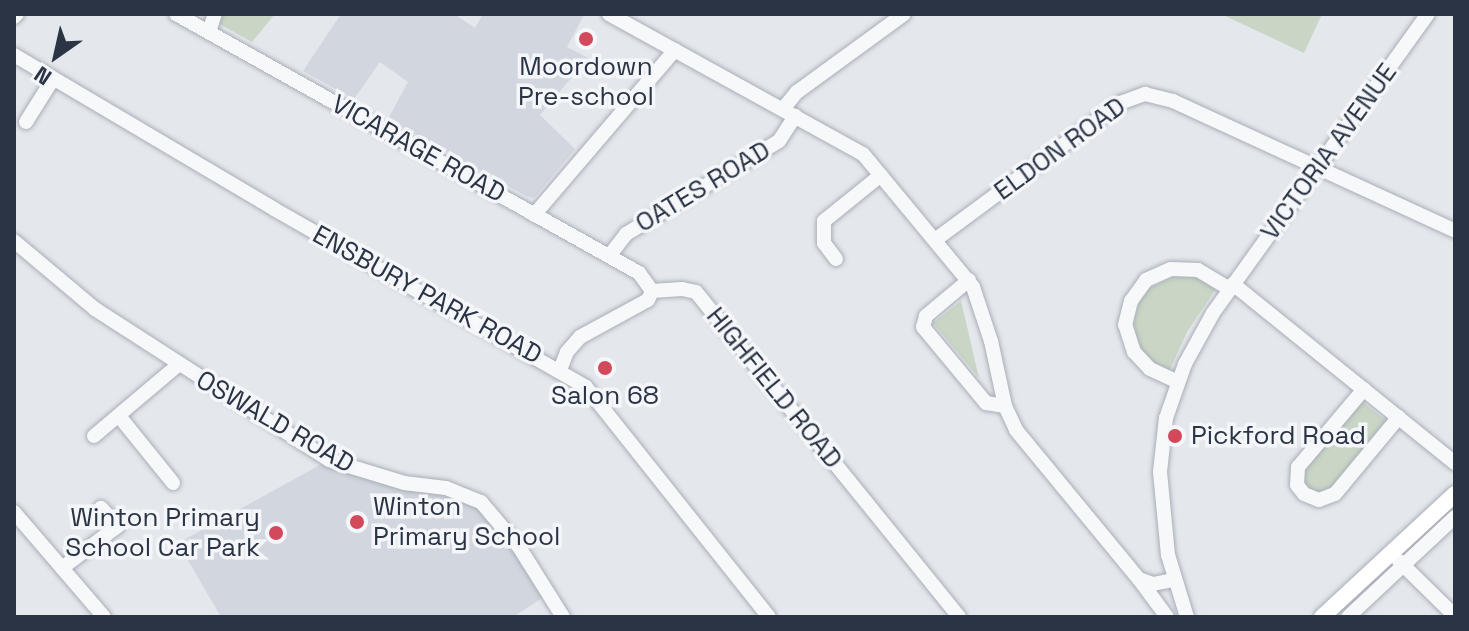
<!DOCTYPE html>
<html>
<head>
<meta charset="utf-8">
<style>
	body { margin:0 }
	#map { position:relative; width:1469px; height:631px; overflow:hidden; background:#e4e7ec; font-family:"Space Grotesk",sans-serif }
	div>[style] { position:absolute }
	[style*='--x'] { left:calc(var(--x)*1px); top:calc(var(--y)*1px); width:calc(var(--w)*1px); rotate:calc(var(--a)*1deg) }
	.built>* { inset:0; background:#d2d6de }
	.green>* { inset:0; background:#c9d6c5 }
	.roads { filter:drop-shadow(0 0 2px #a9aeb7) drop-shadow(0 0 2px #a9aeb7) }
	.minor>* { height:14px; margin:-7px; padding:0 7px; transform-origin:7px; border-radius:7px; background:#f7f8fa }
	.major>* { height:16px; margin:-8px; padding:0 8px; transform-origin:8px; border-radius:8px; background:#fff }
	.dots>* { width:22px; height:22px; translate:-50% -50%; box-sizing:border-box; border:4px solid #f4f6f9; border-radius:50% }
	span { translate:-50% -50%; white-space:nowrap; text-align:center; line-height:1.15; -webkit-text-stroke:7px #f4f6f9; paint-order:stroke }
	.poi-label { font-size:26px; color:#2b3445 }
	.left { translate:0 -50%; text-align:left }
	.right { translate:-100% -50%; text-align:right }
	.street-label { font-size:26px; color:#2b3445 }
	.frame { position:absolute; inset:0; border:16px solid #2b3445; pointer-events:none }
	.north { position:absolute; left:16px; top:16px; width:80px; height:80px; -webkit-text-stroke:6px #f4f6f9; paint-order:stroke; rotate:214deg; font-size:22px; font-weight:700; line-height:32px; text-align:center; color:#2b3445 }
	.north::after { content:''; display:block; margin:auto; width:28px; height:36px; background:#2b3445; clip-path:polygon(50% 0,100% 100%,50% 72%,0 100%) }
</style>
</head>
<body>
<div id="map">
	<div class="built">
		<div style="clip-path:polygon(341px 14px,454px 14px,475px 28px,483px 14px,584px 15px,567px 47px,588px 58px,540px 115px,575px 149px,534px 198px,526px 196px,388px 119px,408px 82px,380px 62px,354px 99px,303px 71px)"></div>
		<div style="clip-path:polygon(329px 460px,481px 502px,548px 594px,513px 617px,221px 617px,178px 543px)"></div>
	</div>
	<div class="green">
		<div style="clip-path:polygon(202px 14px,275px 14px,252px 42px)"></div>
		<div style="clip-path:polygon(1221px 14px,1322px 14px,1304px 53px)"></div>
		<div style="clip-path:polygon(1177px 275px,1193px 275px,1217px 287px,1187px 332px,1168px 374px,1145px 356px,1137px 342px,1134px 321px,1140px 299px,1150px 288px)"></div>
		<div style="clip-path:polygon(961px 301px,979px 378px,933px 323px)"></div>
		<div style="clip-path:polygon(1360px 400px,1388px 422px,1333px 489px,1318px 494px,1304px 486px,1302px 470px)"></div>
	</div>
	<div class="roads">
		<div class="minor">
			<div style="--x:176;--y:14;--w:531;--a:29.22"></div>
			<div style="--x:639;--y:273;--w:22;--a:54"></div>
			<div style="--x:609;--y:14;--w:290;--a:28.9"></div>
			<div style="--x:863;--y:154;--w:173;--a:50.4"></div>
			<div style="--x:973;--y:287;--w:57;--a:71.6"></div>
			<div style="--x:991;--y:341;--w:66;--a:77.8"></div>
			<div style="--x:1005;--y:406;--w:26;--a:65"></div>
			<div style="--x:1016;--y:430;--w:193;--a:50.5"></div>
			<div style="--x:1139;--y:579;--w:15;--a:20"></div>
			<div style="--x:1153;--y:584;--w:20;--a:-11"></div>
			<div style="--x:14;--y:17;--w:4;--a:-45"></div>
			<div style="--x:209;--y:32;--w:19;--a:-72"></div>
			<div style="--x:14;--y:55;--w:302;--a:30.6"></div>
			<div style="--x:274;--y:209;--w:359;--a:29.7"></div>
			<div style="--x:586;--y:387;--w:294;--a:51.5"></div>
			<div style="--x:783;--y:109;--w:22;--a:-51"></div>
			<div style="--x:797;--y:92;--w:132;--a:-36.1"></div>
			<div style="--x:26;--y:122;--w:51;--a:-57.9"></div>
			<div style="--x:534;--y:215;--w:217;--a:-49.5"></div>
			<div style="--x:935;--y:240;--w:230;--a:-36.5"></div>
			<div style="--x:1120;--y:103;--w:27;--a:-20"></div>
			<div style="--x:1145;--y:94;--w:29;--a:14"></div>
			<div style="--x:1173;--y:101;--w:311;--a:24.7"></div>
			<div style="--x:14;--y:241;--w:106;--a:40"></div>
			<div style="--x:95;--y:309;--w:278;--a:32.8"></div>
			<div style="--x:329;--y:460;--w:78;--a:17"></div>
			<div style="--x:404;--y:483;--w:42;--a:6.8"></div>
			<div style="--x:446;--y:488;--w:38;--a:22"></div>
			<div style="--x:481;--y:502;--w:59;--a:49.8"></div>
			<div style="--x:519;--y:547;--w:83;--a:57.8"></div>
			<div style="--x:609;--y:256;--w:28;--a:-52"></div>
			<div style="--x:626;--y:234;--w:179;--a:-31.3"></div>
			<div style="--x:779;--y:141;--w:30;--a:-57"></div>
			<div style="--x:836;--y:259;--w:20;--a:-127"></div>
			<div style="--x:824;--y:243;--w:22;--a:-90"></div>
			<div style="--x:824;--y:221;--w:73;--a:-38.9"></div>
			<div style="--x:969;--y:280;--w:56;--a:140.1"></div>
			<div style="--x:926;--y:316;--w:11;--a:105"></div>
			<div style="--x:923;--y:327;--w:99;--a:50.3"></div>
			<div style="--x:986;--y:403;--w:19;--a:9"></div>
			<div style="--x:1233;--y:284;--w:285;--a:38.9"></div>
			<div style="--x:560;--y:370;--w:19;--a:-69"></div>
			<div style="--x:567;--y:352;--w:20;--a:-49"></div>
			<div style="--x:580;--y:337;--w:77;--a:-28.6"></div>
			<div style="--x:648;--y:300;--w:10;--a:-66"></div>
			<div style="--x:652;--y:291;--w:30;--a:-4"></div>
			<div style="--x:682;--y:289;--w:14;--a:12"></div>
			<div style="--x:696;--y:292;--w:418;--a:51"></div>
			<div style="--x:1178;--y:382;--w:31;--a:-155"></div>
			<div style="--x:1150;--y:369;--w:23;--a:-133"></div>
			<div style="--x:1134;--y:352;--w:28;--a:-108"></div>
			<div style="--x:1125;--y:325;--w:25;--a:-76"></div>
			<div style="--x:1131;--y:301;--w:26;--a:-54"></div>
			<div style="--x:1146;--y:280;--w:27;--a:-24"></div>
			<div style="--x:1171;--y:269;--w:27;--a:2"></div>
			<div style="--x:1198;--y:270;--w:37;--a:31"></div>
			<div style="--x:1364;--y:389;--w:102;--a:130.2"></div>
			<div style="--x:1298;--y:467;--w:18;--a:93"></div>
			<div style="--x:1297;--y:485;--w:11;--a:52"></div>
			<div style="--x:1304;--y:494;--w:16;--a:22"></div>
			<div style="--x:1319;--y:500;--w:17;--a:-21"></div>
			<div style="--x:1335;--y:494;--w:100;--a:-50.3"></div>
			<div style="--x:119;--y:416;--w:86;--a:51.1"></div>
			<div style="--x:94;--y:436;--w:110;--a:-40.2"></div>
			<div style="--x:14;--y:512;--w:138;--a:49.4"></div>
			<div style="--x:1399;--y:561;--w:78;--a:44.5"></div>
			<div style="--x:62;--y:568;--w:70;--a:-36.9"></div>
			<div style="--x:118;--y:526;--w:25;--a:-133"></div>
			<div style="--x:1139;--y:579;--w:47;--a:53.6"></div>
			<div style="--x:1187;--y:617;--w:65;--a:-107"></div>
			<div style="--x:1168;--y:555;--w:83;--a:-95.5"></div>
			<div style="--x:1160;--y:472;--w:54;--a:-83.7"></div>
			<div style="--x:1166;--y:418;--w:57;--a:-70.6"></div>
			<div style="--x:1185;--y:364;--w:58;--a:-61.2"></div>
			<div style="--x:1213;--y:313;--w:368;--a:-54.3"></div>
			<div style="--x:1348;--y:617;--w:146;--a:-43.1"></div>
		</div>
		<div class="major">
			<div style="--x:1322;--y:617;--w:181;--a:-42.8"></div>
		</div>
	</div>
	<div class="dots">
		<div style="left:586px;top:39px;background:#d1495b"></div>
		<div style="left:605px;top:368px;background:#d1495b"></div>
		<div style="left:1175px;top:436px;background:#d1495b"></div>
		<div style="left:357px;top:522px;background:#d1495b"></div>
		<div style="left:276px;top:533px;background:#d1495b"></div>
	</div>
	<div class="poi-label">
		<span style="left:586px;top:82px">Moordown<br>Pre-school</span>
		<span style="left:605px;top:396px">Salon 68</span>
		<span class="left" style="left:1191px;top:436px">Pickford Road</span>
		<span class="left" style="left:373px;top:522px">Winton<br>Primary School</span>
		<span class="right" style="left:260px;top:533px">Winton Primary<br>School Car Park</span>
	</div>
	<div class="street-label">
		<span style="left:418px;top:149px;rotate:29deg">VICARAGE ROAD</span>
		<span style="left:1060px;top:149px;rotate:-36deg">ELDON ROAD</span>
		<span style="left:1329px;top:152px;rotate:-54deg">VICTORIA AVENUE</span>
		<span style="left:703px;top:187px;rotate:-31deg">OATES ROAD</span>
		<span style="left:427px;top:295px;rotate:29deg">ENSBURY PARK ROAD</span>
		<span style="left:774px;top:388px;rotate:51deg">HIGHFIELD ROAD</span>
		<span style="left:275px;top:422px;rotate:30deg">OSWALD ROAD</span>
	</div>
	<div class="frame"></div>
	<div class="north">N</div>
</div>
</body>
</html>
